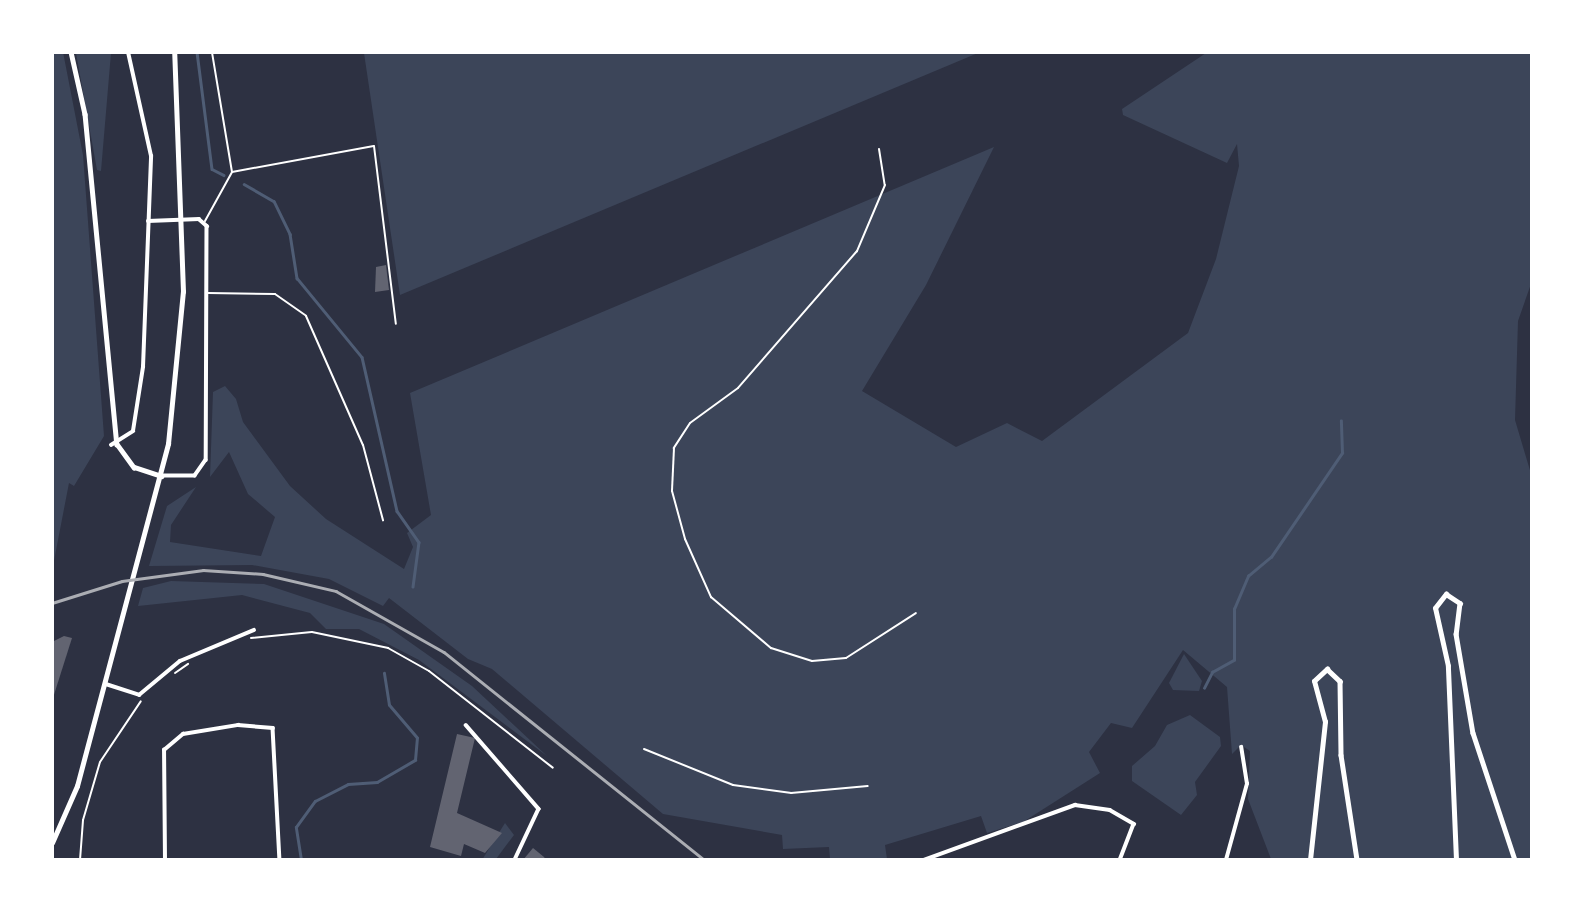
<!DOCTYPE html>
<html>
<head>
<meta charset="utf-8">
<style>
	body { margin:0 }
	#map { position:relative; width:1584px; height:912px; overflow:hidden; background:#2d3142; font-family:Overpass,sans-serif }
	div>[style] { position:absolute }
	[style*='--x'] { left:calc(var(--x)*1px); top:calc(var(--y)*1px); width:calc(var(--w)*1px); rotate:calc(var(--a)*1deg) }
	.green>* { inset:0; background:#3c4559 }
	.stream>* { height:2.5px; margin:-1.25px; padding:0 1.25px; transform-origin:1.25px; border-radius:1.25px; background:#4f5d75 }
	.building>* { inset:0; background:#626471 }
	.path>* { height:2px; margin:-1px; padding:0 1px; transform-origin:1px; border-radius:1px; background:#fff }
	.service>* { height:2px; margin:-1px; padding:0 1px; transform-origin:1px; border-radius:1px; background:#fff }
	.minor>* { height:3.5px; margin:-1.75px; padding:0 1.75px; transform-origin:1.75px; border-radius:1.75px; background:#fff }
	.tertiary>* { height:4.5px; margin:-2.25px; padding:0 2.25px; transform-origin:2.25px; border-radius:2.25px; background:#fff }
	.secondary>* { height:4.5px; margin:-2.25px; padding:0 2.25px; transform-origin:2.25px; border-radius:2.25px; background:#fff }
	.rail>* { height:2.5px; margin:-1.25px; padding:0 1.25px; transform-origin:1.25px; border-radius:1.25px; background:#abadb3 }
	span { translate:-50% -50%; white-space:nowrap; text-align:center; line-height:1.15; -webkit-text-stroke:5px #fff; paint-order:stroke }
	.frame { position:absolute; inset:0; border:54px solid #fff; pointer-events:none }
</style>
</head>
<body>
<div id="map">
	<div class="green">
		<div style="clip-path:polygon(63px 52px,83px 155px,104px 436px,74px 486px,69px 483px,53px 566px,52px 53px)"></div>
		<div style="clip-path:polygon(76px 53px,111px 53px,101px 171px,97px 170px)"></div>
		<div style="clip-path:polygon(364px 53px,364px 52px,978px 53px,400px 295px)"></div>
		<div style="clip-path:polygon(1206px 53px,1531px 53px,1532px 281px,1518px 321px,1515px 420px,1532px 477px,1531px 859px,1271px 859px,1248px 799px,1250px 751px,1241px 745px,1232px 754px,1227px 687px,1183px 650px,1132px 728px,1111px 723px,1089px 752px,1100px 773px,1023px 822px,987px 833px,981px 816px,885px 845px,887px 859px,830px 859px,829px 847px,783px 849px,782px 835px,663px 814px,492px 669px,468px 659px,389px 598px,383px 606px,329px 579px,252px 565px,149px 566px,167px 506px,196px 487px,171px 525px,170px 542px,261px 556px,275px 517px,248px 494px,229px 452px,210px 477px,213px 392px,225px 386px,236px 399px,243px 422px,290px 486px,326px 519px,404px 569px,413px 547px,407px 533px,431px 515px,410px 393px,994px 147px,926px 285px,862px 391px,956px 447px,1007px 423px,1042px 441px,1188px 333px,1216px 259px,1239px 166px,1237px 144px,1227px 163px,1123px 115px,1122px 109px)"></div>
		<div style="clip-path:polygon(171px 581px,264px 584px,384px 624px,472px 686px,547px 756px,419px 660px,359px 629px,326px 629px,310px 613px,242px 595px,138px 606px,143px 588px)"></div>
		<div style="clip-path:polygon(1184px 654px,1202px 681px,1199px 691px,1173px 690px,1169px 683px)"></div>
		<div style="clip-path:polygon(1190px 715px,1220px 737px,1221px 746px,1195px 782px,1197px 795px,1181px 815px,1132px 781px,1132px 766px,1155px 746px,1167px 725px)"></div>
		<div style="clip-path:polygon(505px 823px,514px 835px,496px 859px,482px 860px)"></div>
	</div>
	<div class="stream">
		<div style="--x:197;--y:52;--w:118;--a:82.7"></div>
		<div style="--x:212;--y:169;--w:13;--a:27"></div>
		<div style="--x:244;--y:184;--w:34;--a:30"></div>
		<div style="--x:274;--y:201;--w:37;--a:64"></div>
		<div style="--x:290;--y:234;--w:45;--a:81"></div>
		<div style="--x:297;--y:278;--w:102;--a:50.6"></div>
		<div style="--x:362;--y:357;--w:158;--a:77.2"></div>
		<div style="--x:397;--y:511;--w:38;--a:55"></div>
		<div style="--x:419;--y:542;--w:45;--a:97.6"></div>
		<div style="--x:1204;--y:688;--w:18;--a:-63"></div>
		<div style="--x:1212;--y:672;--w:25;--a:-29"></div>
		<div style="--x:1234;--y:660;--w:51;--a:-90"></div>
		<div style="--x:1234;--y:609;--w:36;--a:-67"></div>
		<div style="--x:1248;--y:576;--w:30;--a:-40"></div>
		<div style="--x:1271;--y:557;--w:126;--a:-55.7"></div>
		<div style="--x:1342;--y:453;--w:32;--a:-92"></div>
		<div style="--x:301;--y:860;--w:33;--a:-99"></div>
		<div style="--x:296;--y:827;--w:32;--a:-54"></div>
		<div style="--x:315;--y:801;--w:37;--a:-27"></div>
		<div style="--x:348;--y:784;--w:29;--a:-4"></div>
		<div style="--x:377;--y:782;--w:44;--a:-30.1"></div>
		<div style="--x:415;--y:760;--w:22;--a:-85"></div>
		<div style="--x:417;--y:738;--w:43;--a:-130.3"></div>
		<div style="--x:389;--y:705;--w:32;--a:-99"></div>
	</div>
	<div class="building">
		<div style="clip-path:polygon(386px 265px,389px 290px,375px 292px,376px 267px)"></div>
		<div style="clip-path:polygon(64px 636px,72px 638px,52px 701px,52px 642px)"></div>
		<div style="clip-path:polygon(457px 734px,475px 738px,457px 813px,502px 833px,485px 853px,464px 844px,461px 856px,430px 847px)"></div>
		<div style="clip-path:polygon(533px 848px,544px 857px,546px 860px,523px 860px)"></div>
	</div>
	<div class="path">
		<div style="--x:879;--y:149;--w:36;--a:81"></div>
		<div style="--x:885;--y:185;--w:72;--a:113"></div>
		<div style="--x:857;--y:251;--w:181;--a:131"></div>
		<div style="--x:738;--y:388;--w:59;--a:143.9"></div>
		<div style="--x:690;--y:423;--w:30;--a:123"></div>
		<div style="--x:674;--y:448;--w:43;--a:92.7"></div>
		<div style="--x:672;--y:491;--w:50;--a:74.8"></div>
		<div style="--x:685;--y:539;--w:64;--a:65.9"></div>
		<div style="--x:711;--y:597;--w:79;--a:40.4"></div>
		<div style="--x:771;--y:648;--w:43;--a:17.6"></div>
		<div style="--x:812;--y:661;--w:34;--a:-5"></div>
		<div style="--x:846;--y:658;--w:83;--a:-32.7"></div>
		<div style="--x:251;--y:638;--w:61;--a:-5.6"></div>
		<div style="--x:312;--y:632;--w:78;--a:11.9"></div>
		<div style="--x:388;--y:648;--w:47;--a:29.3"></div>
		<div style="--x:429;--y:671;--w:157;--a:38"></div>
		<div style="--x:175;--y:673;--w:16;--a:-35"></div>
		<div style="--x:644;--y:749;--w:96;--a:22"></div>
		<div style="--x:733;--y:785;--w:59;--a:7.9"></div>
		<div style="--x:791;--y:793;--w:77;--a:-5.2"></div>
		<div style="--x:80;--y:860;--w:40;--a:-85.7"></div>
		<div style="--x:83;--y:820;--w:60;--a:-73.7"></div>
		<div style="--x:100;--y:762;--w:73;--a:-56.1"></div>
	</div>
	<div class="service">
		<div style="--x:232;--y:172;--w:144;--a:-10.4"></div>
		<div style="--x:374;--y:146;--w:179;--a:83"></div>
		<div style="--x:205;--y:221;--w:56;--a:-61.1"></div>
		<div style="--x:232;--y:172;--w:122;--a:-99.5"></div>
		<div style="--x:208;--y:293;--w:67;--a:0.9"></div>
		<div style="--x:275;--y:294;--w:38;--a:35"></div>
		<div style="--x:306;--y:316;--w:141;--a:66.2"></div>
		<div style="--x:363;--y:445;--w:78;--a:75.1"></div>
	</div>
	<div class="minor">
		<div style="--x:148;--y:221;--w:51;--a:-2.2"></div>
		<div style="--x:199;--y:219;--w:11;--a:41"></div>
		<div style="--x:207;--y:226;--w:234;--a:90.2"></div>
		<div style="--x:206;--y:460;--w:19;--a:125"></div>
		<div style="--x:195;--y:476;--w:33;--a:180"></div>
		<div style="--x:111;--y:445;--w:26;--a:-32"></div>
		<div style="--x:133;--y:431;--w:65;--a:-81.1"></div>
		<div style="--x:143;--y:367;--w:211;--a:-87.8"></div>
		<div style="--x:151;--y:156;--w:107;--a:-102.5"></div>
		<div style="--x:106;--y:684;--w:35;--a:18"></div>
		<div style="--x:139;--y:695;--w:53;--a:-39.7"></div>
		<div style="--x:180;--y:661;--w:80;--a:-22.7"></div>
		<div style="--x:466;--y:725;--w:111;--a:49"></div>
		<div style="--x:539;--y:809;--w:56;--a:115.2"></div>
		<div style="--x:165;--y:860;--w:110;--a:-90.5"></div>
		<div style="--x:164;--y:750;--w:25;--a:-40"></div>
		<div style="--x:183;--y:734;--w:56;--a:-9.3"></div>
		<div style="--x:238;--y:725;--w:35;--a:5"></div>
		<div style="--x:273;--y:728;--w:132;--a:87"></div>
		<div style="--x:924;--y:860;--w:161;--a:-20"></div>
		<div style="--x:1075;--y:805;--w:35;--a:8"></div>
		<div style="--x:1110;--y:810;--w:28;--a:30"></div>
		<div style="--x:1134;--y:824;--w:39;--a:111"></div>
		<div style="--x:1226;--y:860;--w:79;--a:-74.6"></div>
		<div style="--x:1247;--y:784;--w:37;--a:-99"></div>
	</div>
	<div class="tertiary">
		<div style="--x:71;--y:52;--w:64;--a:77.3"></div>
		<div style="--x:85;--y:114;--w:332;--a:84.5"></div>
		<div style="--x:117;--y:444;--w:29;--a:54"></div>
		<div style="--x:134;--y:467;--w:29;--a:18"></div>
		<div style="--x:1310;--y:860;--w:139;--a:-83.8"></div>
		<div style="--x:1325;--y:722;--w:42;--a:-105"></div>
		<div style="--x:1314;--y:681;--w:18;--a:-43"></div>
		<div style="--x:1327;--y:669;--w:18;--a:43"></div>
		<div style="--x:1340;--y:681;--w:74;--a:89.2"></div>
		<div style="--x:1341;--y:755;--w:106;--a:81.3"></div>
		<div style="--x:1456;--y:860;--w:194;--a:-92.4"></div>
		<div style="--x:1448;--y:666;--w:59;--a:-102.6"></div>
		<div style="--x:1435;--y:608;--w:18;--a:-52"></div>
		<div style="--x:1446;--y:594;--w:17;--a:33"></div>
		<div style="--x:1460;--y:603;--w:31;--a:97"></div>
		<div style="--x:1456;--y:634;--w:100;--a:80.3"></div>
		<div style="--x:1473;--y:733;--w:134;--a:71.7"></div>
	</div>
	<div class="secondary">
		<div style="--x:52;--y:843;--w:62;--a:-66.3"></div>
		<div style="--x:77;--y:786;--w:354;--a:-75.1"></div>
		<div style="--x:168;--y:444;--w:153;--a:-84.4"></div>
		<div style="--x:183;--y:292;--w:240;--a:-92.1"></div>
	</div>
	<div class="rail">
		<div style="--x:52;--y:603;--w:73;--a:-17.4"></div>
		<div style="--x:122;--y:581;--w:82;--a:-7.7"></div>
		<div style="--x:203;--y:570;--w:60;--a:3.8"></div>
		<div style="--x:263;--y:574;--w:75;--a:13.1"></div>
		<div style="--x:336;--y:591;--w:124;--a:29.5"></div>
		<div style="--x:444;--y:652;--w:334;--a:38.6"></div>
	</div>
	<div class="frame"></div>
</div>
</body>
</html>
